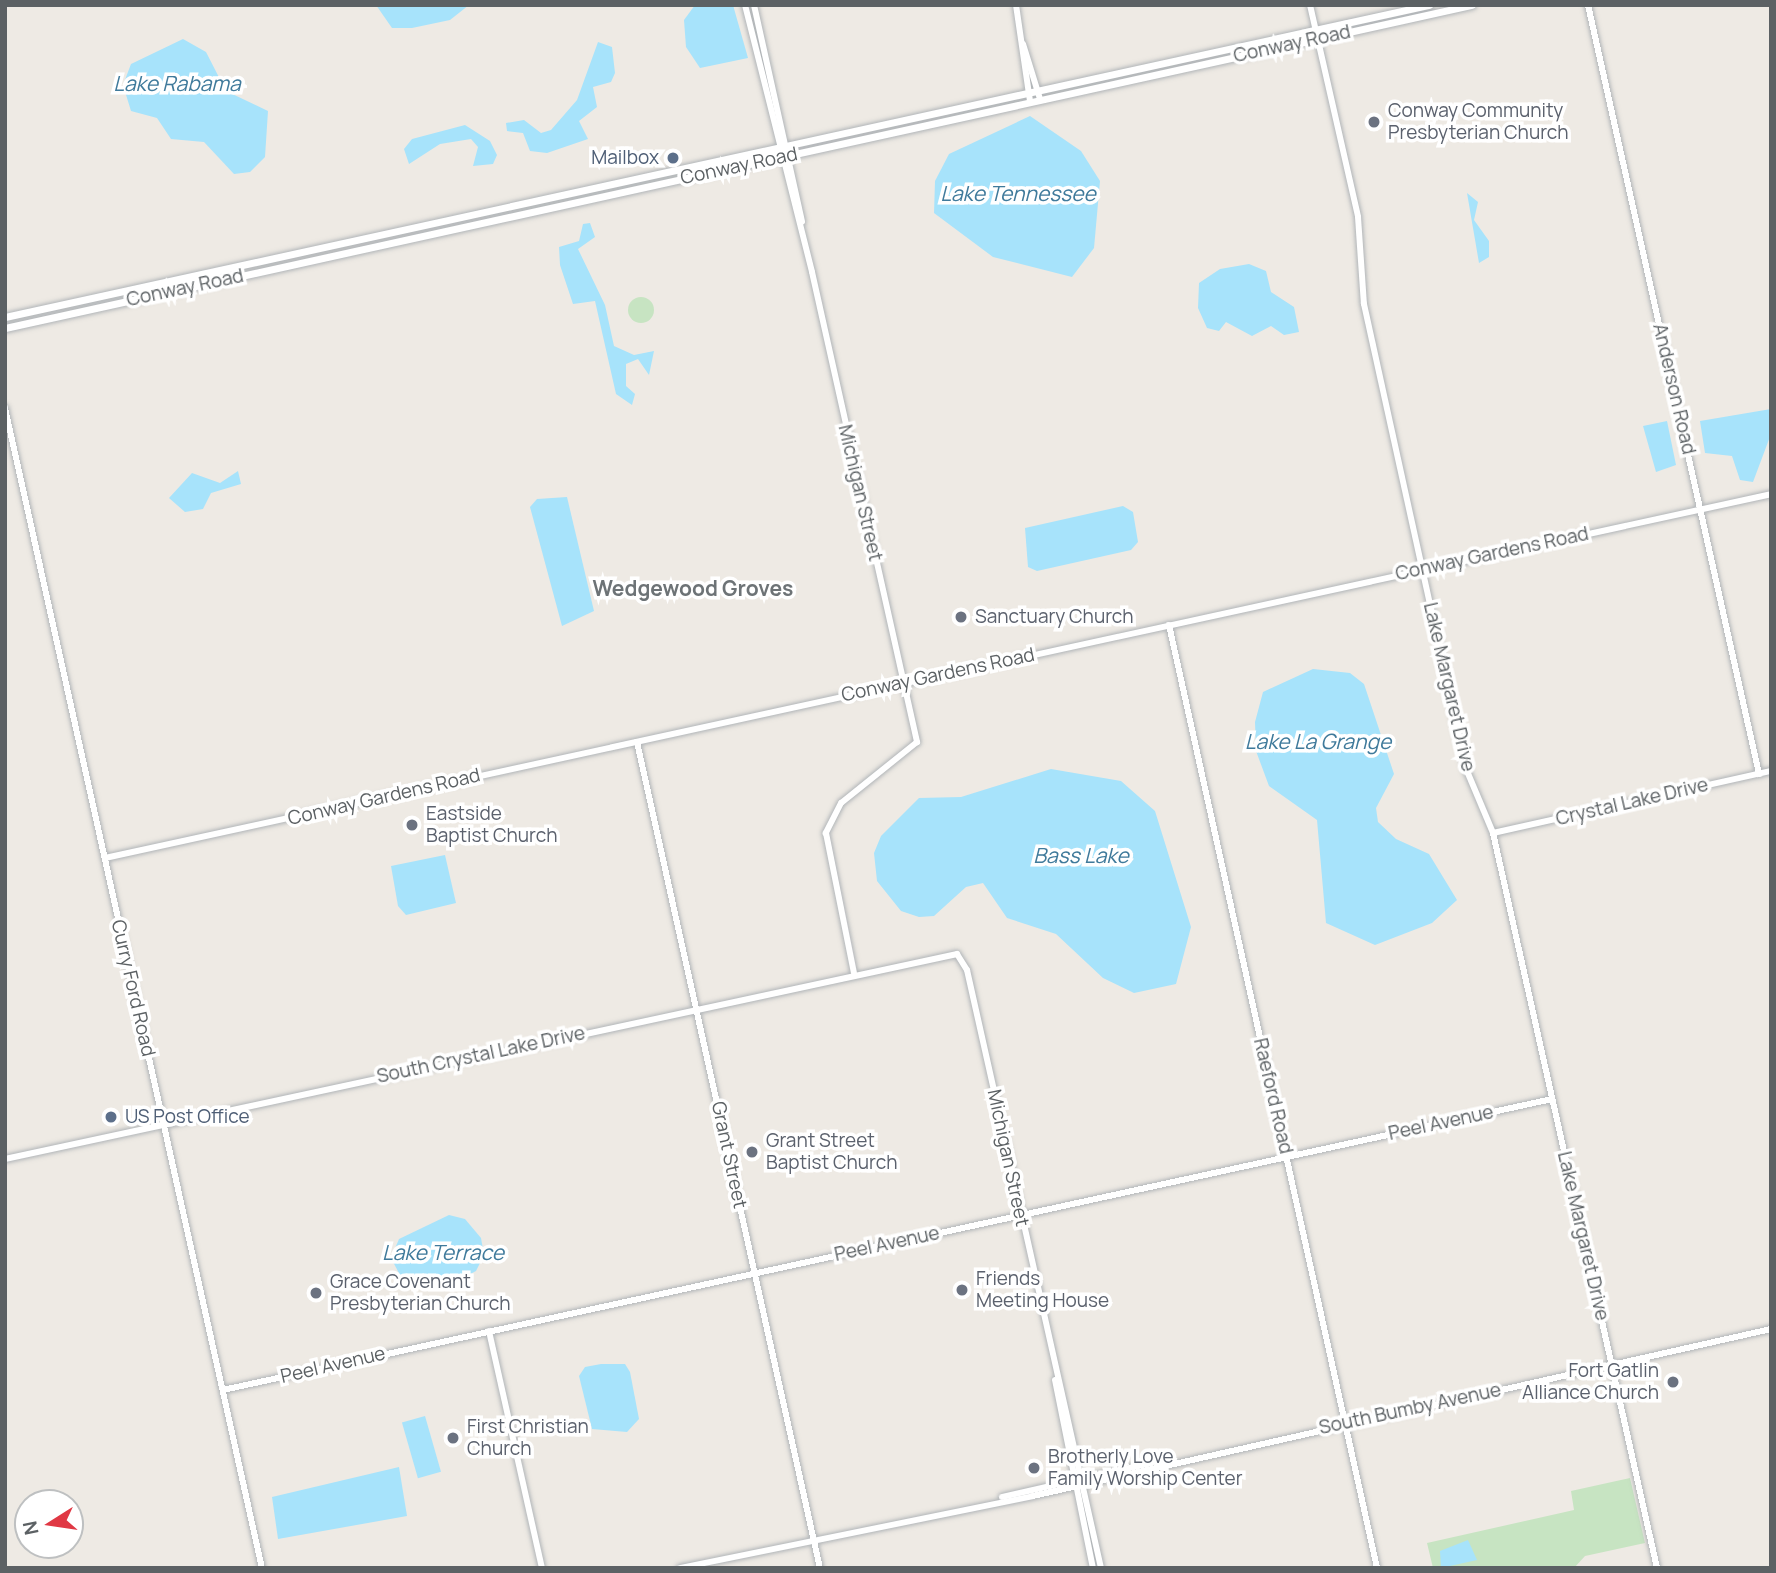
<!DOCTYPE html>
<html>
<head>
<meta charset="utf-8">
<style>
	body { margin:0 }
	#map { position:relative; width:1776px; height:1573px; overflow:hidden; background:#eeeae4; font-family:Manrope,sans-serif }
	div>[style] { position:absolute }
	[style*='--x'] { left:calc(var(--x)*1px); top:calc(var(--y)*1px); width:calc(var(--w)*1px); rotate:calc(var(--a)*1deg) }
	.green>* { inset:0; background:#c7e4c2 }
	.round { border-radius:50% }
	.water>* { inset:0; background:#a7e3fb; transform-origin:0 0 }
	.roads { filter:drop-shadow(0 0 2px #b1b5b8) drop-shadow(0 0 2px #b1b5b8) }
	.tertiary>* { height:6px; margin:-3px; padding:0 3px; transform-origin:3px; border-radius:3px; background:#fff }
	.secondary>* { height:7px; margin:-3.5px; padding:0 3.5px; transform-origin:3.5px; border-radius:3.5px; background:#fff }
	.dots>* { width:19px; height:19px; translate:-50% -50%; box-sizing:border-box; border:4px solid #fff; border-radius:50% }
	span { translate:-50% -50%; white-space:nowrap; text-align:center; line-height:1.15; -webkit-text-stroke:7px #fff; paint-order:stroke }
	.street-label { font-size:19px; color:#5c6164 }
	.worship-label { font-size:19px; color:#5b616d }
	.left { translate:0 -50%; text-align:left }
	.right { translate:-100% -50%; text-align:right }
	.service-label { font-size:19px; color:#4e5e75 }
	.water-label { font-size:21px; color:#3f7a9b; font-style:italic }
	.neighbourhood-label { font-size:21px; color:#6d7376; font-weight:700 }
	.frame { position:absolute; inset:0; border:7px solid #5c6164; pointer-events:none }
	.north { position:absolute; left:14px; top:1489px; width:70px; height:70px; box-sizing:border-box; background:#fff; border:2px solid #bec0c1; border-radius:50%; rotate:258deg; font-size:19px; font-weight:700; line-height:28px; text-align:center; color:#5c6164 }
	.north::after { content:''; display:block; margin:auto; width:24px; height:32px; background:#e03844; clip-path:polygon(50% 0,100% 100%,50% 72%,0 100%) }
</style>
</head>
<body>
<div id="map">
	<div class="green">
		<div class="round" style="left:628px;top:297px;width:26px;height:26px"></div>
		<div style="clip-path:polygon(1630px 1478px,1645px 1543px,1585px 1556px,1574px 1568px,1433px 1568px,1427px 1543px,1574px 1510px,1571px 1491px)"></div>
	</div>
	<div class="water">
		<div style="clip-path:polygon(376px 5px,469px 5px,450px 20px,412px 28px,392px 28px)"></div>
		<div style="clip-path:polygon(695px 5px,733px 5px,748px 58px,700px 68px,686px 47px,684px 20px)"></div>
		<div style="clip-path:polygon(183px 39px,206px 52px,226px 91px,268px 111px,265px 157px,250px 172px,234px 174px,204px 142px,171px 139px,157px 118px,131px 111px,123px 85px,131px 64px)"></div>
		<div style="clip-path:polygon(598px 42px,612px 47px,615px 73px,611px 82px,593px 87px,597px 107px,579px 121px,588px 139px,547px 153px,530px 151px,523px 133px,507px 131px,506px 123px,524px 120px,541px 133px,551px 130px,577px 100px)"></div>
		<div style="clip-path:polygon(1030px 116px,1081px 151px,1100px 181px,1094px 248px,1072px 277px,993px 257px,934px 213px,935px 181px,949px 154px)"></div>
		<div style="clip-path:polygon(465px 125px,490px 141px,497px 155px,493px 164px,473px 166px,478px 147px,471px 139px,440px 144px,409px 164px,404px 149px,412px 139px)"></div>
		<div style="clip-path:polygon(1467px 193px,1478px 202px,1474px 220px,1489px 241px,1489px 257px,1479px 263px)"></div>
		<div style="clip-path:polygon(590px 223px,595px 237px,578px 249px,605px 305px,614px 346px,634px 355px,654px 351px,649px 375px,638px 359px,626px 364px,626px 386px,635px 394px,632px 405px,616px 394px,595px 301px,573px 304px,560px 265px,559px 247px,579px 241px,583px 224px)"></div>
		<div style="clip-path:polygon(1249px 264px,1266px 271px,1271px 292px,1294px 307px,1299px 332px,1284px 335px,1271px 326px,1252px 336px,1226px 322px,1219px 331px,1207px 328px,1198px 308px,1199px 283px,1220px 269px)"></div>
		<div style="clip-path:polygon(1771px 409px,1771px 434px,1753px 482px,1740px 480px,1732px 456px,1705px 453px,1700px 421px)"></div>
		<div style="clip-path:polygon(1667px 421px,1676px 465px,1656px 472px,1643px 426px)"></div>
		<div style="clip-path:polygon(238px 471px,241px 484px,211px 493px,203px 509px,185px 512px,169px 498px,192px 473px,220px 483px)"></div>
		<div style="clip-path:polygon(567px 497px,594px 611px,562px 626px,530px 507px,537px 499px)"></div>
		<div style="clip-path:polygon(1123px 506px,1133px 512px,1138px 542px,1131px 550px,1037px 571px,1028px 567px,1025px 528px)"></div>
		<div style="clip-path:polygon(1313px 669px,1350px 673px,1364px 684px,1394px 774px,1376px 808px,1378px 822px,1396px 839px,1429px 854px,1457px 900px,1432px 923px,1375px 945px,1326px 923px,1317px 820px,1269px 786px,1256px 751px,1255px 722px,1263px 692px)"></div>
		<div style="clip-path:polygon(1051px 769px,1121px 781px,1155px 811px,1191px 927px,1176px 984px,1134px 993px,1103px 978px,1056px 934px,1007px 918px,983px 883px,966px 887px,934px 916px,919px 917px,901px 911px,877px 881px,874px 853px,881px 836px,919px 798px,961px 797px)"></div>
		<div style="clip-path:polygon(445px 855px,456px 903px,406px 915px,398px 906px,391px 866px)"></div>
		<div style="clip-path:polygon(449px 1215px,465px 1219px,481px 1238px,484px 1255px,476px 1271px,446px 1287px,402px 1279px,391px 1258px,399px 1239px)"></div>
		<div style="clip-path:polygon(601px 1364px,625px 1364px,630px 1372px,639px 1419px,627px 1432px,592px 1429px,579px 1376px,585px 1367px)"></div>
		<div style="left:425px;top:1416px;width:58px;height:24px;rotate:74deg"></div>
		<div style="clip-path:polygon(399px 1467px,407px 1516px,278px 1539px,272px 1497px)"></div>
		<div style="clip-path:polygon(1468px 1540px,1477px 1560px,1441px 1568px,1440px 1551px)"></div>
	</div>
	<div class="roads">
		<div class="tertiary">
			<div style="--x:745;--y:5;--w:275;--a:75.9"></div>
			<div style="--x:812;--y:272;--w:482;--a:77.4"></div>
			<div style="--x:917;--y:742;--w:97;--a:141.2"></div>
			<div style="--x:841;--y:803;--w:34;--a:117"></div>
			<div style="--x:826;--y:833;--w:143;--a:78.7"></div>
			<div style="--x:754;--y:5;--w:222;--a:77.5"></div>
			<div style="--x:1016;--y:5;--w:97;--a:81.7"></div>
			<div style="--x:1310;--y:5;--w:217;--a:77.2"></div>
			<div style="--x:1358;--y:217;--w:87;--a:86.1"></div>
			<div style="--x:1364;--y:304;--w:478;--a:77.6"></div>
			<div style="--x:1467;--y:771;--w:67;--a:67.2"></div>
			<div style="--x:1493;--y:833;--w:753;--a:77.42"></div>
			<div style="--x:1588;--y:5;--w:788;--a:77.46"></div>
			<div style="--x:1023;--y:44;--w:58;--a:72.8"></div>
			<div style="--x:5;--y:408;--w:1188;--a:77.51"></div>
			<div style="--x:1169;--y:625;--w:966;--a:77.56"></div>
			<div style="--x:637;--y:742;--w:846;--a:77.51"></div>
			<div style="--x:1493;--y:833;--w:285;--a:-12.6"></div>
			<div style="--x:105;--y:858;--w:1705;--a:-12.32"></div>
			<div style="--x:5;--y:1159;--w:974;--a:-12.15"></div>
			<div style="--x:957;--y:954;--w:19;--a:58"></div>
			<div style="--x:967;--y:970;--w:613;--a:77.37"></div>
			<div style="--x:489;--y:1331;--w:243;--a:77.4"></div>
			<div style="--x:1055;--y:1380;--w:192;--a:78.6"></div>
			<div style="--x:223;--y:1390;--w:1360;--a:-12.35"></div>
			<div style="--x:1002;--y:1497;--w:154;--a:-12.8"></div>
			<div style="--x:680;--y:1568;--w:360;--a:-11.5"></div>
			<div style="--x:1033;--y:1496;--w:757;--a:-12.75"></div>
		</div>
		<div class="secondary">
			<div style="--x:5;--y:317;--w:1458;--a:-12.36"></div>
			<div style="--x:5;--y:328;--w:1502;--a:-12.42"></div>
		</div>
	</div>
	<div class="dots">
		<div style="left:1374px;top:122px;background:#6b7280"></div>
		<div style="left:673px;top:158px;background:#5c6f8a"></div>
		<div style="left:961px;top:617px;background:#6b7280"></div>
		<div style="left:412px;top:825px;background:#6b7280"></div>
		<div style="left:111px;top:1117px;background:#5c6f8a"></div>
		<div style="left:752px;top:1152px;background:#6b7280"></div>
		<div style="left:962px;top:1290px;background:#6b7280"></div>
		<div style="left:316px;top:1293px;background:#6b7280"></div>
		<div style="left:1673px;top:1382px;background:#6b7280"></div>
		<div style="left:453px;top:1438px;background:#6b7280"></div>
		<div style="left:1034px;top:1468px;background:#6b7280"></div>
	</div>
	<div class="street-label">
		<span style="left:1292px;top:44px;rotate:-12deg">Conway Road</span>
		<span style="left:739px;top:166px;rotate:-12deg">Conway Road</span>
		<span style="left:185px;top:288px;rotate:-12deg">Conway Road</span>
		<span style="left:1674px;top:389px;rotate:77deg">Anderson Road</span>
		<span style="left:860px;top:493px;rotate:77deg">Michigan Street</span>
		<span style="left:1492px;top:554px;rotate:-12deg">Conway Gardens Road</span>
		<span style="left:938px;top:675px;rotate:-12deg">Conway Gardens Road</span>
		<span style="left:1449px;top:687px;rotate:77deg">Lake Margaret Drive</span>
		<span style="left:384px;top:797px;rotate:-13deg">Conway Gardens Road</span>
		<span style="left:1632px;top:802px;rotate:-13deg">Crystal Lake Drive</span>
		<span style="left:133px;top:988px;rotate:77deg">Curry Ford Road</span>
		<span style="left:481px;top:1055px;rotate:-12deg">South Crystal Lake Drive</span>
		<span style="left:1273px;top:1096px;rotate:77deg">Raeford Road</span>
		<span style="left:1441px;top:1123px;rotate:-12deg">Peel Avenue</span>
		<span style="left:729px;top:1155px;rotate:78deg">Grant Street</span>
		<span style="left:1008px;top:1158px;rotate:78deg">Michigan Street</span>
		<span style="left:1583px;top:1236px;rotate:77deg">Lake Margaret Drive</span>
		<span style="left:887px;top:1244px;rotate:-12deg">Peel Avenue</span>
		<span style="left:333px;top:1365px;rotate:-13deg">Peel Avenue</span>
		<span style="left:1410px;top:1409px;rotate:-12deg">South Bumby Avenue</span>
	</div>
	<div class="worship-label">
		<span class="left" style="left:1388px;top:122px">Conway Community<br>Presbyterian Church</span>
		<span class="left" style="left:975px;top:617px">Sanctuary Church</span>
		<span class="left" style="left:426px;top:825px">Eastside<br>Baptist Church</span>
		<span class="left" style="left:766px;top:1152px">Grant Street<br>Baptist Church</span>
		<span class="left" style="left:976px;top:1290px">Friends<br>Meeting House</span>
		<span class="left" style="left:330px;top:1293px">Grace Covenant<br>Presbyterian Church</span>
		<span class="right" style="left:1659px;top:1382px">Fort Gatlin<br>Alliance Church</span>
		<span class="left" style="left:467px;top:1438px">First Christian<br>Church</span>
		<span class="left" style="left:1048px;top:1468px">Brotherly Love<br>Family Worship Center</span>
	</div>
	<div class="service-label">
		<span class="right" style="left:659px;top:158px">Mailbox</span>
		<span class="left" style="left:125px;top:1117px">US Post Office</span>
	</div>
	<div class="water-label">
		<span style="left:177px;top:83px">Lake Rabama</span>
		<span style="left:1018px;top:193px">Lake Tennessee</span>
		<span style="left:1318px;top:741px">Lake La Grange</span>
		<span style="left:1081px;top:855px">Bass Lake</span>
		<span style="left:443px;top:1252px">Lake Terrace</span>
	</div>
	<div class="neighbourhood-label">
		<span style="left:693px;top:588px">Wedgewood Groves</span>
	</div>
	<div class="frame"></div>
	<div class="north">N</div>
</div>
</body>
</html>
